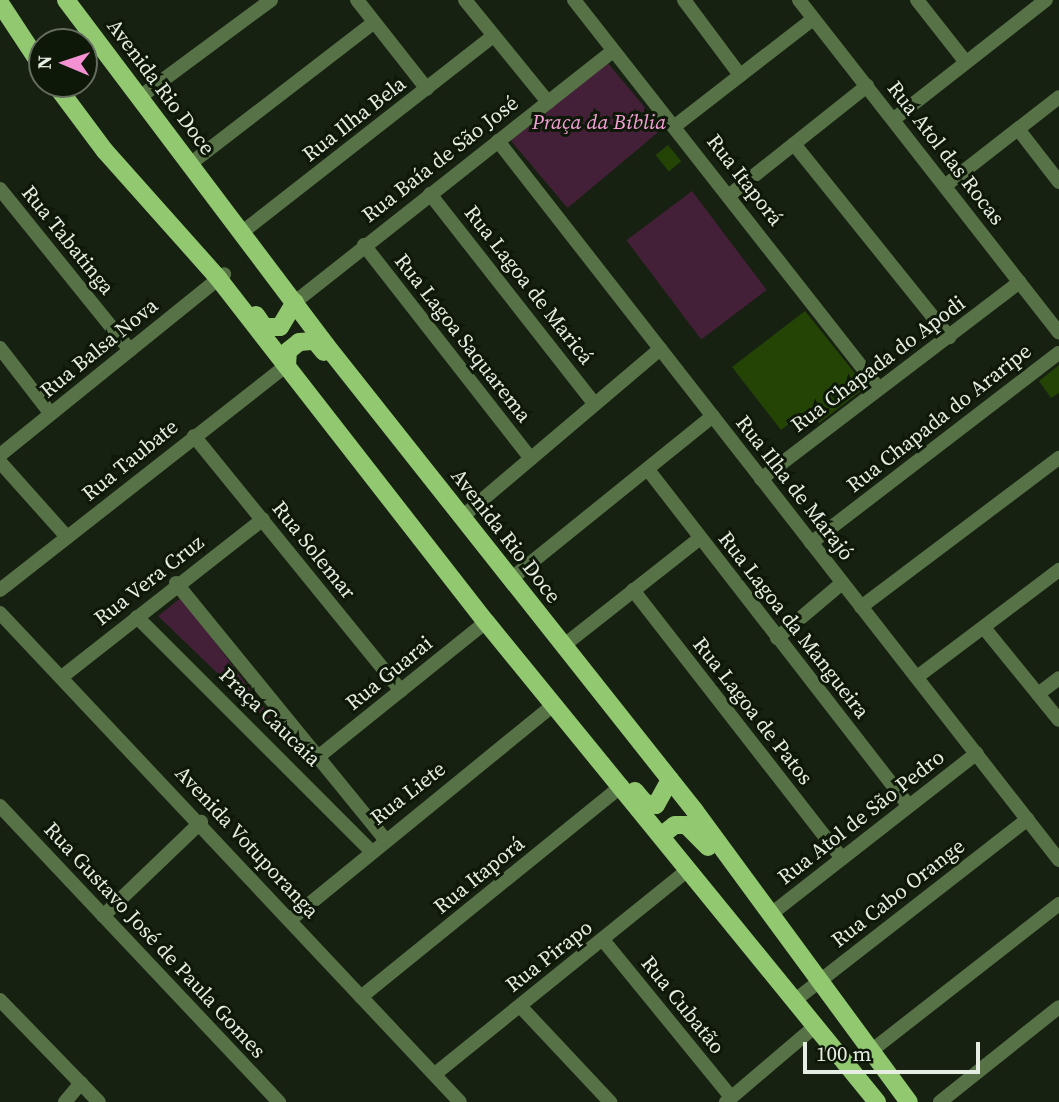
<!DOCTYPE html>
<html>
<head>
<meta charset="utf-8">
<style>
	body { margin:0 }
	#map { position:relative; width:1059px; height:1102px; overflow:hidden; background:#172111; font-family:"Source Serif 4",serif }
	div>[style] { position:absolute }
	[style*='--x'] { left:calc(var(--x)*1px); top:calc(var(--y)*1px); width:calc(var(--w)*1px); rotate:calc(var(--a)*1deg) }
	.green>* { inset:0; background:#432038; transform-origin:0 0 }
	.building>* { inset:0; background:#244406; transform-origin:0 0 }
	.street>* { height:14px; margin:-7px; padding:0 7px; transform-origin:7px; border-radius:7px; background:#587248 }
	.primary>* { height:18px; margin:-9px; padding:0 9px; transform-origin:9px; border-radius:9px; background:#92c870 }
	span { translate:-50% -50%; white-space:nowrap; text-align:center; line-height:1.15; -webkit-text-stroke:6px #0e1809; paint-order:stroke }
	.street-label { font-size:21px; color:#e6ede2 }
	.park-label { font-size:21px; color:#f69fd8; font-style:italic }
	.north { position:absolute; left:28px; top:28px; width:70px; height:70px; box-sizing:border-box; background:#0e1809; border:2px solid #646d60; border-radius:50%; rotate:272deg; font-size:19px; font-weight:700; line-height:28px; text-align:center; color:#e6ede2 }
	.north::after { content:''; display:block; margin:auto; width:24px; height:32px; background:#f491d3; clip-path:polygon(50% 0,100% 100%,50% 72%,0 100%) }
	.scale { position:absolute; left:803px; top:1042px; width:177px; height:32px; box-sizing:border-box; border:4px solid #e6ede2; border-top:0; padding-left:9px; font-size:21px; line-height:24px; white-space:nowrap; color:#e6ede2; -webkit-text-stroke:5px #0e1809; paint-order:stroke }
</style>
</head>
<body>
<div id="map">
	<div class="green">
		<div style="left:606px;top:61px;width:88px;height:124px;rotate:50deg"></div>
		<div style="left:692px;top:191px;width:124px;height:82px;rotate:53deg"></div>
		<div style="clip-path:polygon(182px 597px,288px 741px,158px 616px)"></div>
	</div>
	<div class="building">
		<div style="left:668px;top:145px;width:21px;height:16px;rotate:51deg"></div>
		<div style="clip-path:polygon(805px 311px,866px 387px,819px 423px,807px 410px,781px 430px,732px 367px)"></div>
		<div style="clip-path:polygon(1059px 365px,1059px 393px,1051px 398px,1039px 381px)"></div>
	</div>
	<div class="street">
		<div style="--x:357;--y:0;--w:113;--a:51.8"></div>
		<div style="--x:465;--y:0;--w:132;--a:50.9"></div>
		<div style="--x:574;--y:0;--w:494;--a:51.9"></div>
		<div style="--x:684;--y:0;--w:94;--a:53.3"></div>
		<div style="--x:799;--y:0;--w:422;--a:52"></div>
		<div style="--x:917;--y:0;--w:78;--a:51.8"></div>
		<div style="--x:140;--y:97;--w:163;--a:-36.5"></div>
		<div style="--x:894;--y:119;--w:193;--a:-38.1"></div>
		<div style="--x:675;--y:126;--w:175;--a:-37.8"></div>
		<div style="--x:1018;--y:129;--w:67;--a:52.3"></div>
		<div style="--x:498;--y:141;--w:912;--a:52.04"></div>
		<div style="--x:794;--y:144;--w:248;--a:51.2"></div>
		<div style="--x:190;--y:164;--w:231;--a:-37.6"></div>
		<div style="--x:946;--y:185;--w:143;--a:-37.9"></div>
		<div style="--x:0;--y:189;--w:207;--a:51.1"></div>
		<div style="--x:430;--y:194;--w:266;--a:51.9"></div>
		<div style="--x:731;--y:194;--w:174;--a:-38.5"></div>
		<div style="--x:241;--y:233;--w:320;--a:-38"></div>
		<div style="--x:364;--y:245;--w:268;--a:52"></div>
		<div style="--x:295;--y:302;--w:405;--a:-38.3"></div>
		<div style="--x:0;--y:348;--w:83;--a:52.3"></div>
		<div style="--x:194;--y:436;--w:328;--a:50.9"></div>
		<div style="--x:0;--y:455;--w:288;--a:-38.9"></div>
		<div style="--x:0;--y:462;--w:101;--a:48.2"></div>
		<div style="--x:649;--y:471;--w:421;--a:52.2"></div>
		<div style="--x:761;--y:479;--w:325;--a:-37.3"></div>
		<div style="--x:462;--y:517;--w:260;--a:-40.3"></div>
		<div style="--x:811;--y:543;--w:312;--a:-37.5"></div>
		<div style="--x:512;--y:578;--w:258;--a:-38.9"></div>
		<div style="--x:176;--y:583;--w:330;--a:50.8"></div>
		<div style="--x:0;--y:590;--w:365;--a:-38.1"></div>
		<div style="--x:633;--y:590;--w:338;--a:52.1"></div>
		<div style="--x:861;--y:607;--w:248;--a:-37"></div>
		<div style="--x:0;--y:613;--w:671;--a:46.75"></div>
		<div style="--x:137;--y:617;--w:330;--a:45"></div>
		<div style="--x:985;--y:629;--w:117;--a:50.9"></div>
		<div style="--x:777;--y:638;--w:85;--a:-40.2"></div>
		<div style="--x:563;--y:646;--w:173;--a:-38.2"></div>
		<div style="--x:63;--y:676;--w:254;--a:-38.1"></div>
		<div style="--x:917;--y:677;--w:178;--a:-37"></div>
		<div style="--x:1038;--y:694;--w:26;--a:-37"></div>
		<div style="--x:318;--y:757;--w:216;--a:-38.8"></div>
		<div style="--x:0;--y:806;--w:407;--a:46.7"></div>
		<div style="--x:771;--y:914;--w:261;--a:-38"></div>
		<div style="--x:103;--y:916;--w:136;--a:-43.8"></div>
		<div style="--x:291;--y:919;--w:340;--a:-39.2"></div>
		<div style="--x:603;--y:940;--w:203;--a:50.8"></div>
		<div style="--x:361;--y:997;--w:336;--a:-39"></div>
		<div style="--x:0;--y:1000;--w:142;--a:45.9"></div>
		<div style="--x:794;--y:1001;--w:296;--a:-37.9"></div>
		<div style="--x:520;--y:1006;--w:132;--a:46.8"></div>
		<div style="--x:871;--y:1051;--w:239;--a:-38"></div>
		<div style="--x:435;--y:1074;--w:326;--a:-38.9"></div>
		<div style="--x:65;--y:1102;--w:25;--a:-50"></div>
		<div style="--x:726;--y:1102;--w:116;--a:-40.4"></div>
		<div style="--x:940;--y:1102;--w:152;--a:-38.6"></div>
	</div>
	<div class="primary">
		<div style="--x:66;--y:0;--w:432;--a:53"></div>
		<div style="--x:326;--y:345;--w:594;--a:51.63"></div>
		<div style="--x:695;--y:811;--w:361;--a:53.7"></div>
		<div style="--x:0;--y:3;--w:77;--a:56.7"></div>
		<div style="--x:55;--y:84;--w:84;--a:53.3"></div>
		<div style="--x:105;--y:151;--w:170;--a:48.3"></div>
		<div style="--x:218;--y:278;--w:436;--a:52.1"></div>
		<div style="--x:486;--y:622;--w:619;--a:50.83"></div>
		<div style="--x:256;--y:315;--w:14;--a:56"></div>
		<div style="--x:264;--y:327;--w:16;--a:0"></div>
		<div style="--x:280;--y:327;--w:29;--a:-59"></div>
		<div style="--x:287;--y:365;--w:14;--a:-86"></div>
		<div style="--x:288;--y:351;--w:14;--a:-39"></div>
		<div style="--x:299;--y:342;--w:16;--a:-4"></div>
		<div style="--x:315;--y:341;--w:14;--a:51"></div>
		<div style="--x:635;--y:791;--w:16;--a:50"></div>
		<div style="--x:645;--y:803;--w:11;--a:10"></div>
		<div style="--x:656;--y:805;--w:29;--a:-61"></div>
		<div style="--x:662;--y:835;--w:16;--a:-38"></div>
		<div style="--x:675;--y:825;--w:11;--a:0"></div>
		<div style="--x:686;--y:825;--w:31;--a:45"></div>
	</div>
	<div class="street-label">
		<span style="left:161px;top:87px;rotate:53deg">Avenida Rio Doce</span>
		<span style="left:354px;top:119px;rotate:-38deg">Rua Ilha Bela</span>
		<span style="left:946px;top:153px;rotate:52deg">Rua Atol das Rocas</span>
		<span style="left:440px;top:159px;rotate:-38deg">Rua Baía de São José</span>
		<span style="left:745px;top:180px;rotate:52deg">Rua Itaporá</span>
		<span style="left:68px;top:240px;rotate:51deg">Rua Tabatinga</span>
		<span style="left:529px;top:285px;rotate:52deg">Rua Lagoa de Maricá</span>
		<span style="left:463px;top:338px;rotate:52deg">Rua Lagoa Saquarema</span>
		<span style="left:99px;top:348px;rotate:-39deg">Rua Balsa Nova</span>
		<span style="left:878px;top:364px;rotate:-37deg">Rua Chapada do Apodi</span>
		<span style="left:939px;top:418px;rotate:-38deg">Rua Chapada do Araripe</span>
		<span style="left:130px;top:460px;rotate:-39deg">Rua Taubate</span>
		<span style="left:795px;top:488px;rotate:52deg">Rua Ilha de Marajó</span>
		<span style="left:506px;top:536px;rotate:52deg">Avenida Rio Doce</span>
		<span style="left:314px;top:550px;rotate:51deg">Rua Solemar</span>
		<span style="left:149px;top:580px;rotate:-38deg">Rua Vera Cruz</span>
		<span style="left:794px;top:625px;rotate:52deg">Rua Lagoa da Mangueira</span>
		<span style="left:389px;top:673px;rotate:-39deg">Rua Guarai</span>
		<span style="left:753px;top:711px;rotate:52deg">Rua Lagoa de Patos</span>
		<span style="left:270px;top:717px;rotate:44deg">Praça Caucaia</span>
		<span style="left:408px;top:793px;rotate:-38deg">Rua Liete</span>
		<span style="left:861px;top:817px;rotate:-38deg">Rua Atol de São Pedro</span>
		<span style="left:247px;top:842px;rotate:47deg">Avenida Votuporanga</span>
		<span style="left:479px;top:875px;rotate:-39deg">Rua Itaporá</span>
		<span style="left:898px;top:893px;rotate:-38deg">Rua Cabo Orange</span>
		<span style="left:155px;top:940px;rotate:47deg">Rua Gustavo José de Paula Gomes</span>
		<span style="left:549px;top:956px;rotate:-38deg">Rua Pirapo</span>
		<span style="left:683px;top:1005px;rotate:51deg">Rua Cubatão</span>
	</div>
	<div class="park-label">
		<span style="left:599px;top:122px">Praça da Bíblia</span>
	</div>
	<div class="north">N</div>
	<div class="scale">100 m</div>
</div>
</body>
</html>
